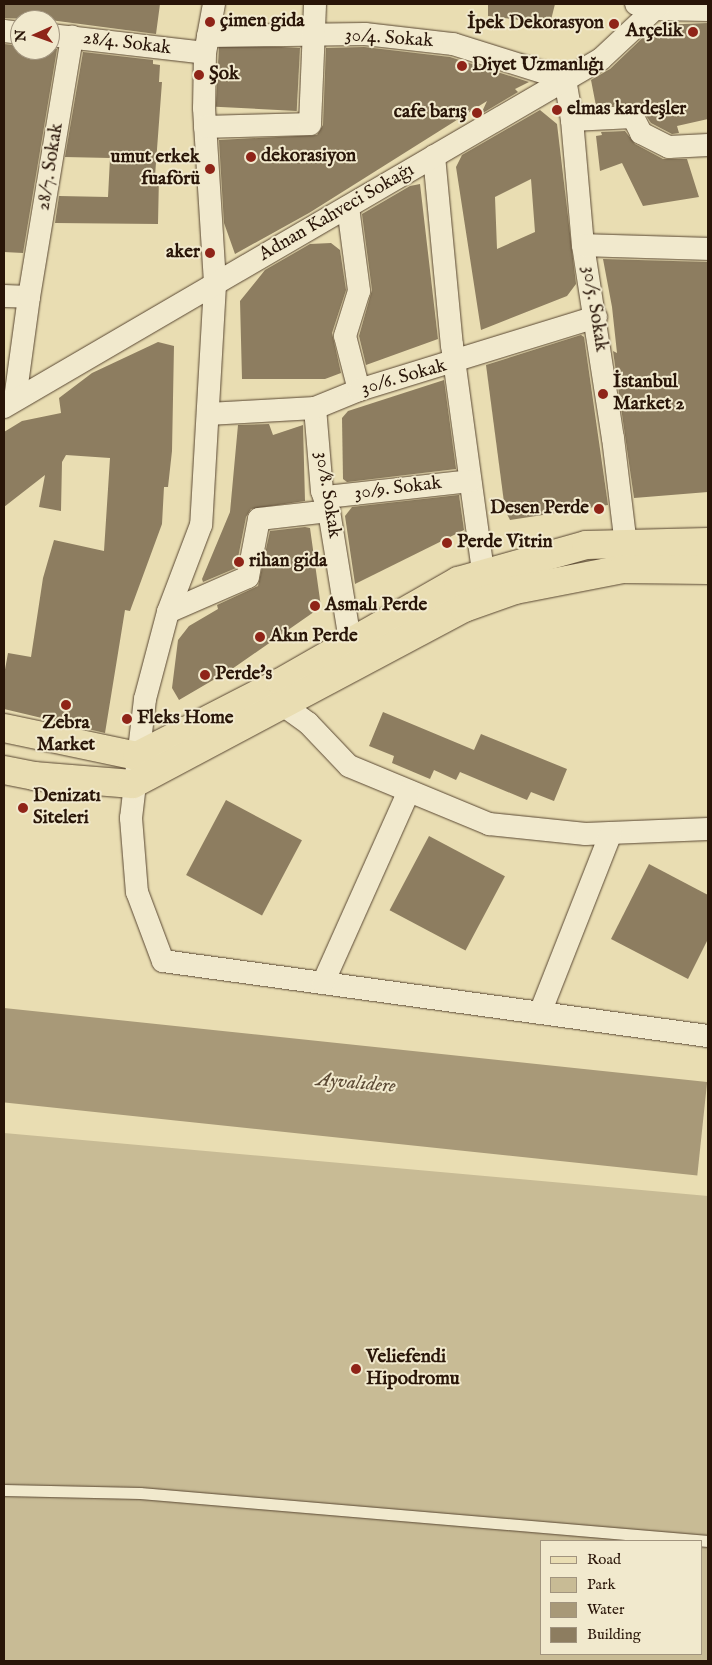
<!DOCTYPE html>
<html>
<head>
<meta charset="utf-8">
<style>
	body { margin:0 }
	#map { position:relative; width:712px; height:1665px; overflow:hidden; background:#e9ddb2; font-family:"IM FELL English",serif }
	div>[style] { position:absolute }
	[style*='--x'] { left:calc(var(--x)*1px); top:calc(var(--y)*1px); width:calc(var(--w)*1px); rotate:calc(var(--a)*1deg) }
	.green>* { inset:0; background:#c8bb95 }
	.water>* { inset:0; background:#a89978; transform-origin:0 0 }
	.building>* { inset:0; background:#8d7d60; transform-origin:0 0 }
	.roads { filter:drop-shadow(0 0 1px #594732) drop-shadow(0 0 1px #594732) }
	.service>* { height:11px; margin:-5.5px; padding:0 5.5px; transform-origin:5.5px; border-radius:5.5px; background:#f1e9cd }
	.minor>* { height:22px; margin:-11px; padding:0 11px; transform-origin:11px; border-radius:11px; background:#f1e9cd }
	.primary>* { height:28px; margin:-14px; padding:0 14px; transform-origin:14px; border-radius:14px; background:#e9ddb2 }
	.dots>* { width:14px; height:14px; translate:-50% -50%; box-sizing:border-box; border:2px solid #f1e9cd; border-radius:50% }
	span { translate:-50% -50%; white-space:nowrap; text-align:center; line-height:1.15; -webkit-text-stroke:4px #f1e9cd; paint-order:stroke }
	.poi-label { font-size:19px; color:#291508; font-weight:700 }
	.left { translate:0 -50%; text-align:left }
	.right { translate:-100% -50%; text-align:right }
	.street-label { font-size:19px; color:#291508 }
	.water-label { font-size:20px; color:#5c4a35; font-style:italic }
	.frame { position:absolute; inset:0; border:5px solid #291508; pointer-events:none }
	.legend { position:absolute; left:540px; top:1540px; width:162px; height:115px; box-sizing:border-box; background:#f1e9cd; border:1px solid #a1947e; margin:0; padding:6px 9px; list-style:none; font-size:15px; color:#291508 }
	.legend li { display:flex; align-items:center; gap:10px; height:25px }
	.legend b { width:25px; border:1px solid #a1947e }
	.north { position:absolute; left:10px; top:10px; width:50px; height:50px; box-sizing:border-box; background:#f1e9cd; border:1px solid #a1947e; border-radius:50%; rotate:268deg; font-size:14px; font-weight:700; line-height:20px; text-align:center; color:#291508 }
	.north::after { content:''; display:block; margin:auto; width:18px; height:22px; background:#8f2418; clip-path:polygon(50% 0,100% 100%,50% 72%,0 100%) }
</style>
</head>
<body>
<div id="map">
	<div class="green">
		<div style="clip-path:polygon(evenodd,4px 1133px,708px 1196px,708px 1661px,4px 1661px,4px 1133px,541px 1541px,701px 1541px,701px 1654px,541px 1654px,541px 1541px)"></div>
	</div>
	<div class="water">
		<div style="left:4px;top:1008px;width:707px;height:94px;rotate:6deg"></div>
	</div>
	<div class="building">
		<div style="clip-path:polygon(4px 4px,160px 4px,156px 34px,50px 20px,4px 18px)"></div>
		<div style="clip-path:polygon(488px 4px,555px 4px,550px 24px,488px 16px)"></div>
		<div style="clip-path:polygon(708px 23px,708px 119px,677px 126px,679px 133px,672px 134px,651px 123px,639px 105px,596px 106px,591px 80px,610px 69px,653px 28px,659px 25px)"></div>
		<div style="clip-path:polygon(4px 44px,20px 46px,20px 50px,57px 49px,23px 253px,4px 252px)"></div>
		<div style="clip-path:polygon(364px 47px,450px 57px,529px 82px,515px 89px,518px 92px,481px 114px,487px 101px,309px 213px,235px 254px,224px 223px,219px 140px,317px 135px,323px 125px,326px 48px)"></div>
		<div style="left:300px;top:48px;width:63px;height:81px;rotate:93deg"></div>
		<div style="clip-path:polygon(83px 52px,153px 60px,153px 64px,160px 65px,159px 82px,162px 82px,155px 176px,159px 176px,158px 224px,55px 223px,59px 196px,108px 197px,110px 158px,65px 157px)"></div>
		<div style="clip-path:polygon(evenodd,540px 110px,557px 124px,576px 284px,567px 296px,481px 330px,456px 167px,462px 155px,540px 110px,531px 179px,535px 232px,497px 249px,495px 197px,531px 179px)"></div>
		<div style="clip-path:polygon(625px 131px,635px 144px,663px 159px,687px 159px,699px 197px,643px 206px,622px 163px,600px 171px,596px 136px,602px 135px,601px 132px)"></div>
		<div style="clip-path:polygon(420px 184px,438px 339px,366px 365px,359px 336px,372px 290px,362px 214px,410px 186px)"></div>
		<div style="clip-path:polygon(331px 243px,340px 250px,346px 290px,332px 333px,341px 373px,325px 379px,242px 379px,240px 301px,265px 270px,310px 244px)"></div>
		<div style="clip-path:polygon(603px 259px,708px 262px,708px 492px,634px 498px,613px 351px,617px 353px,612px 307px)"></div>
		<div style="clip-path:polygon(581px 335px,584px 337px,608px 505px,510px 520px,505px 510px,486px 365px)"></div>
		<div style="clip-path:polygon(158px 342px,174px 346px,172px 451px,168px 487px,164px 487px,162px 524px,130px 611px,125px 610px,105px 733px,4px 709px,4px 675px,8px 653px,31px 657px,43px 578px,54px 540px,104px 551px,110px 458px,66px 455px,62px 462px,61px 511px,39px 507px,45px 475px,4px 507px,4px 432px,22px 421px,61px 413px,59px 398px,92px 373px)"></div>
		<div style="clip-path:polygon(444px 380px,456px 469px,347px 482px,343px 479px,342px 418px,348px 411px)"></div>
		<div style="clip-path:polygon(269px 424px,273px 435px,303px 425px,305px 501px,251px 509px,246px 517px,236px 568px,203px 582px,202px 579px,230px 512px,238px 425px)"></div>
		<div style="clip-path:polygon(459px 495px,464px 530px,355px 584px,345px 516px,352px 507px)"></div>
		<div style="clip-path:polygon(305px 527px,310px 528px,321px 607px,232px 669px,179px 700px,172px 688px,178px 640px,189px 626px,218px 609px,217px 605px,258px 586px,270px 531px)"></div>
		<div style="clip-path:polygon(383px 712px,474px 750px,481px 734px,567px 769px,554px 801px,531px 792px,527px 800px,460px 772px,456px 780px,434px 770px,430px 779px,392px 763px,394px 756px,369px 746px)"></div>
		<div style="left:226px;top:800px;width:86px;height:85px;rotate:28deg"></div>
		<div style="left:429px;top:836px;width:86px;height:84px;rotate:28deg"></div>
		<div style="clip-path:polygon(649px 864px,708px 895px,708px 939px,688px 979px,611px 939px)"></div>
	</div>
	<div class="roads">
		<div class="service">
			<div style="--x:4;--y:1490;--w:136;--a:1.3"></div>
			<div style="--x:140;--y:1493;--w:570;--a:4.83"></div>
		</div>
		<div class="minor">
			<div style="--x:214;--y:4;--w:50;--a:100.4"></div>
			<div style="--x:205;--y:53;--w:55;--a:91"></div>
			<div style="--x:204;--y:108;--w:177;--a:86.4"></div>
			<div style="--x:215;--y:285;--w:240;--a:93.3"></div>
			<div style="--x:201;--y:525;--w:93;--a:110.8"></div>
			<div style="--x:168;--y:612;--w:90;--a:104.8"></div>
			<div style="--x:145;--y:699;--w:120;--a:96.7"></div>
			<div style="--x:131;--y:818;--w:74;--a:85.4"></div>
			<div style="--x:137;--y:892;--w:74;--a:69.4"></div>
			<div style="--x:163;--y:961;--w:550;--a:7.84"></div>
			<div style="--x:636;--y:4;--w:19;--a:16"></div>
			<div style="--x:654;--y:9;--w:54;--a:1.1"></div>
			<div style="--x:4;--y:31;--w:16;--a:7"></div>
			<div style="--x:50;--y:35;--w:156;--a:6.6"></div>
			<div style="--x:208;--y:36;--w:157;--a:-0.7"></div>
			<div style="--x:365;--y:34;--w:89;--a:6.5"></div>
			<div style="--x:453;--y:44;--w:117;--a:17.4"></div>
			<div style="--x:565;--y:79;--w:42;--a:80.3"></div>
			<div style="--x:572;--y:120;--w:125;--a:85"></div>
			<div style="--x:583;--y:245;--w:195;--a:81.2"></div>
			<div style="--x:613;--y:438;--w:108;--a:83.1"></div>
			<div style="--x:626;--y:545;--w:16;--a:97"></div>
			<div style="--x:572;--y:120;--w:61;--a:-2.8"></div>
			<div style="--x:633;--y:117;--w:18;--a:63"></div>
			<div style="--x:641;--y:133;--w:31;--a:27"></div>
			<div style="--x:669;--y:147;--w:39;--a:-3"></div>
			<div style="--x:205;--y:127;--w:105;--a:-1.6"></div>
			<div style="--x:310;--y:124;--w:120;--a:-87.6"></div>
			<div style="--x:434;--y:156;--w:190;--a:84.6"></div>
			<div style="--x:452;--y:345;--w:229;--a:82.2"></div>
			<div style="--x:348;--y:207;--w:85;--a:82.5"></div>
			<div style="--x:359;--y:291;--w:47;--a:107.3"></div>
			<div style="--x:345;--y:336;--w:56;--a:75.5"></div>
			<div style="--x:583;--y:245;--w:125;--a:1.8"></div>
			<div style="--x:4;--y:296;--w:25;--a:2"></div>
			<div style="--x:29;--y:297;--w:103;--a:97.8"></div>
			<div style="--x:29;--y:297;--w:264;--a:-80.6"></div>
			<div style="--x:4;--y:407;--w:691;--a:-30.24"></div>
			<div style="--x:601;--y:59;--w:81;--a:-43"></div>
			<div style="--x:315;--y:408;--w:83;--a:85.2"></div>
			<div style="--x:322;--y:491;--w:21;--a:71"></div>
			<div style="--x:329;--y:511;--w:132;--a:80.8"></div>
			<div style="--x:208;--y:414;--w:107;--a:-3.2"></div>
			<div style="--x:315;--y:408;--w:48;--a:-22.2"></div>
			<div style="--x:359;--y:390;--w:248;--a:-17.1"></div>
			<div style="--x:326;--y:497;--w:145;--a:-6.3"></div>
			<div style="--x:168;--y:612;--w:87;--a:-23.6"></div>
			<div style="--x:248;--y:577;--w:59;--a:-79.3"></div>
			<div style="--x:259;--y:519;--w:70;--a:-6.5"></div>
			<div style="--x:283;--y:705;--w:31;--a:36"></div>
			<div style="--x:308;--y:723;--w:59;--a:46.4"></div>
			<div style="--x:349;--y:766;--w:152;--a:22.5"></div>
			<div style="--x:489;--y:824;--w:97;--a:5.9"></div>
			<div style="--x:585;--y:834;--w:123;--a:-2.3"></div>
			<div style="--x:323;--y:983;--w:210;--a:-65.9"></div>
			<div style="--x:540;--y:1013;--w:193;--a:-68.5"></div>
		</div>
		<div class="primary">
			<div style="--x:4;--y:728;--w:136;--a:11.9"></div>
			<div style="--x:137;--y:756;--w:162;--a:-27.2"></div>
			<div style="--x:281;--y:682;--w:204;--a:-29.7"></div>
			<div style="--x:458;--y:581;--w:133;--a:-15.7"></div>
			<div style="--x:586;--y:545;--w:122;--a:-1.4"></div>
			<div style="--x:4;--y:770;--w:31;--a:11"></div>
			<div style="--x:34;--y:776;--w:99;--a:4.6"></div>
			<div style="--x:133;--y:784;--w:375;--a:-28"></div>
			<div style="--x:464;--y:608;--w:54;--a:-19.4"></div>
			<div style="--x:515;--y:590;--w:110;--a:-11"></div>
			<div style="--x:623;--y:569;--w:85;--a:0.7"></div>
		</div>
	</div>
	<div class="dots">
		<div style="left:210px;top:22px;background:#8f2418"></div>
		<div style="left:614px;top:24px;background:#8f2418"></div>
		<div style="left:693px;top:32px;background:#8f2418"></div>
		<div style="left:462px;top:66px;background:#8f2418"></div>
		<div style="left:199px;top:75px;background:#8f2418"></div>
		<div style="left:557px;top:110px;background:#8f2418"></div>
		<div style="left:477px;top:113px;background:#8f2418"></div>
		<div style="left:251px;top:157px;background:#8f2418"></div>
		<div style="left:210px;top:169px;background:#8f2418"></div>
		<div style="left:210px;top:253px;background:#8f2418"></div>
		<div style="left:603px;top:394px;background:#8f2418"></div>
		<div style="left:599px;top:509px;background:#8f2418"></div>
		<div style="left:447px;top:543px;background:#8f2418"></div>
		<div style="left:239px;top:562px;background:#8f2418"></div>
		<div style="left:315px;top:606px;background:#8f2418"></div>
		<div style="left:260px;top:637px;background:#8f2418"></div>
		<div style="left:205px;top:675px;background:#8f2418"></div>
		<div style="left:66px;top:705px;background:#8f2418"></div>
		<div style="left:127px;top:719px;background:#8f2418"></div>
		<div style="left:23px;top:808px;background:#8f2418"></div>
		<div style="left:356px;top:1369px;background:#8f2418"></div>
	</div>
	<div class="poi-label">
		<span class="left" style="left:220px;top:22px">çimen gida</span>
		<span class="right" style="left:604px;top:24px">İpek Dekorasyon</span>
		<span class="right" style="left:683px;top:32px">Arçelik</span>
		<span class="left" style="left:472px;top:66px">Diyet Uzmanlığı</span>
		<span class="left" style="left:209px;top:75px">Şok</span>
		<span class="left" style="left:567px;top:110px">elmas kardeşler</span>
		<span class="right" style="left:467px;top:113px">cafe barış</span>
		<span class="left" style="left:261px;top:157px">dekorasiyon</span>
		<span class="right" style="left:200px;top:169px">umut erkek<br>fuaförü</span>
		<span class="right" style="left:200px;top:253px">aker</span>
		<span class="left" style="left:613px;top:394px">İstanbul<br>Market 2</span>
		<span class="right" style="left:589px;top:509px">Desen Perde</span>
		<span class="left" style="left:457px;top:543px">Perde Vitrin</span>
		<span class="left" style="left:249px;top:562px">rihan gida</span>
		<span class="left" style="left:325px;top:606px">Asmalı Perde</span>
		<span class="left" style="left:270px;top:637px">Akın Perde</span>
		<span class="left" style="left:215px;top:675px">Perde's</span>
		<span class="left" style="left:137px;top:719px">Fleks Home</span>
		<span style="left:66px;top:735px">Zebra<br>Market</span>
		<span class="left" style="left:33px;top:808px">Denizatı<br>Siteleri</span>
		<span class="left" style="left:366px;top:1369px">Veliefendi<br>Hipodromu</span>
	</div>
	<div class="street-label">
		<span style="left:389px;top:39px;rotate:4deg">30/4. Sokak</span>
		<span style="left:127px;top:44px;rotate:7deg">28/4. Sokak</span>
		<span style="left:51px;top:167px;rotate:-81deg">28/7. Sokak</span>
		<span style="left:337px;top:213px;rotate:-30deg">Adnan Kahveci Sokağı</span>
		<span style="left:594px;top:309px;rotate:81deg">30/5. Sokak</span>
		<span style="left:404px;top:378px;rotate:-16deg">30/6. Sokak</span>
		<span style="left:398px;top:489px;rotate:-7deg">30/9. Sokak</span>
		<span style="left:327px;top:495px;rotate:81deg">30/8. Sokak</span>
	</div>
	<div class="water-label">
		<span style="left:356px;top:1083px;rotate:5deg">Ayvalıdere</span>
	</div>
	<div class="frame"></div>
	<ul class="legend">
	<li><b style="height:6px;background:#e9ddb2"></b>Road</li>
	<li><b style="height:14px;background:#c8bb95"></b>Park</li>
	<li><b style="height:14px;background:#a89978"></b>Water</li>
	<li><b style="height:14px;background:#8d7d60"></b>Building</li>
	</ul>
	<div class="north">N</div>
</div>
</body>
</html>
